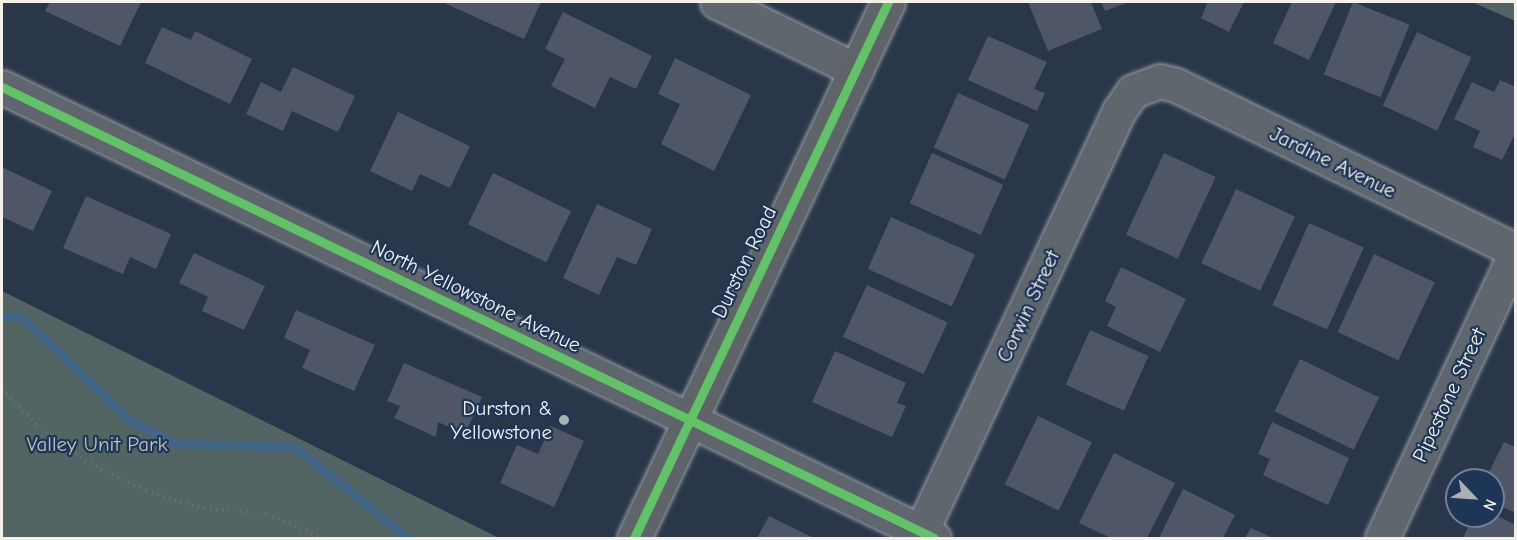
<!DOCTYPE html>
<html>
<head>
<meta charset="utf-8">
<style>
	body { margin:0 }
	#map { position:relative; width:1517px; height:540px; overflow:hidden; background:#2a374a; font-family:"Comic Neue",sans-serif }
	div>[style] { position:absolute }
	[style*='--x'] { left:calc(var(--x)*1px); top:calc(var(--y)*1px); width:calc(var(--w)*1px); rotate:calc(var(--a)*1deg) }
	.green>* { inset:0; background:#526563 }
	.stream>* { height:9px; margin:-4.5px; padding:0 4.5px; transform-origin:4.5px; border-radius:4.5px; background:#426786 }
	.building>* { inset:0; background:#4e5667; transform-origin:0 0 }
	.path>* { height:4px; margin-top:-2px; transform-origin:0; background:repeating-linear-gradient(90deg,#666d76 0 1.5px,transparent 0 6px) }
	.roads { filter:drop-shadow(0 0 2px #979ca3) drop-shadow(0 0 2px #979ca3) }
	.minor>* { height:33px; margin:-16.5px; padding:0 16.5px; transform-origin:16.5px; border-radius:16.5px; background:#60666e }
	.major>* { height:33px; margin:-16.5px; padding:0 16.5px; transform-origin:16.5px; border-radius:16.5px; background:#5e6468 }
	.cycleway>* { height:9px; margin:-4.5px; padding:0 4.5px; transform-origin:4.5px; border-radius:4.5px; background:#61c268 }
	.dots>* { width:16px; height:16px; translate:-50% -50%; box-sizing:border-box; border:3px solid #1d3557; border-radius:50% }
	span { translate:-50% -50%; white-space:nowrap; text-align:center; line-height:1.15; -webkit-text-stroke:4.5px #1d3557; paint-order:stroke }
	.street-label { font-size:21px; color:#f4f1e8 }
	.poi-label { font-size:21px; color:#f4f1e8 }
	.right { translate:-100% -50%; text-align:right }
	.park-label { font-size:21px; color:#bdc2bb }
	.frame { position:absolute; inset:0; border:3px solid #f4f1e8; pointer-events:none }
	.north { position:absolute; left:1445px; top:468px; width:60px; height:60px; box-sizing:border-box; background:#1d3557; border:2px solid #738091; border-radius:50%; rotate:115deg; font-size:16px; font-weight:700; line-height:24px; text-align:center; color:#f4f1e8 }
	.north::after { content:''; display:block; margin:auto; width:21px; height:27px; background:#adb0b1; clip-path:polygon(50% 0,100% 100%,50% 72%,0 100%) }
</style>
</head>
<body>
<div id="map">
	<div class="green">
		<div style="clip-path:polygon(1472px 2px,1515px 2px,1515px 21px)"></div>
		<div style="clip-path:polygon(2px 291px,499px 538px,2px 538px)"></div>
	</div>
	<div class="stream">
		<div style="--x:2;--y:316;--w:20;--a:3"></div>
		<div style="--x:22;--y:317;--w:152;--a:43.7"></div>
		<div style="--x:132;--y:422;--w:48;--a:26"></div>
		<div style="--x:175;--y:443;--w:120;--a:1.9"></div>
		<div style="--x:295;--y:447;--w:145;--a:38.8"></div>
	</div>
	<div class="building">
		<div style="clip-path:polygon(50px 2px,141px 2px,120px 46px,45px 11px)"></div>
		<div style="clip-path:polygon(442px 2px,541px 2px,524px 39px)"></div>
		<div style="clip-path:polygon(1028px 2px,1091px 2px,1102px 29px,1048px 51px)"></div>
		<div style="clip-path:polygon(1101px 2px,1129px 2px,1105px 11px)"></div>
		<div style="clip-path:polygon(1202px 2px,1244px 2px,1229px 32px,1201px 18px,1207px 4px)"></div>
		<div style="clip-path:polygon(1292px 2px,1336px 2px,1309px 60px,1273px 43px)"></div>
		<div style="left:1353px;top:2px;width:61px;height:78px;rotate:22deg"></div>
		<div style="clip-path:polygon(563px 12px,652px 56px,636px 89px,610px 77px,595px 108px,551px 86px,565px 59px,545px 49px)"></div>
		<div style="clip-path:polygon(162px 27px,191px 40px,195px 31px,252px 59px,230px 104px,145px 63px)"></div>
		<div style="left:1417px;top:32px;width:60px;height:81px;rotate:25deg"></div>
		<div style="clip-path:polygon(988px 36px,1047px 62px,1034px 89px,1045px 93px,1037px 111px,968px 80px)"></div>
		<div style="clip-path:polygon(675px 58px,751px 95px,714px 171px,661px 144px,680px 104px,658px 94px)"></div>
		<div style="clip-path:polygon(293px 67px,355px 96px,338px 132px,292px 111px,283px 131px,246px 114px,261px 82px,281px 92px)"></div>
		<div style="clip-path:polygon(1500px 80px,1516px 87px,1516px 132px,1502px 160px,1473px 147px,1480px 131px,1454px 119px,1472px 82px,1494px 92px)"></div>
		<div style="left:958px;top:93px;width:78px;height:60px;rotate:24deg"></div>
		<div style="clip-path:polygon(398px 112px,470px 146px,450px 188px,420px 174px,412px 191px,370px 171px)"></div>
		<div style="left:932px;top:153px;width:78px;height:55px;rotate:24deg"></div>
		<div style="left:1164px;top:153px;width:57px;height:90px;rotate:25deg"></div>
		<div style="clip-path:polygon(2px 167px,52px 191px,33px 231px,2px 217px)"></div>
		<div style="left:493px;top:173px;width:87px;height:57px;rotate:26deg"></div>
		<div style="left:1236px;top:189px;width:65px;height:82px;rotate:25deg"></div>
		<div style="clip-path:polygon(86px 196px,171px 234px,156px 269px,130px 257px,123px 274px,63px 248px)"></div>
		<div style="clip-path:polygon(597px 204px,652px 229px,636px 265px,617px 257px,599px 295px,563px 278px)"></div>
		<div style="left:891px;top:217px;width:92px;height:57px;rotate:24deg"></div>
		<div style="left:1309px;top:223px;width:60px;height:90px;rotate:24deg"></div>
		<div style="clip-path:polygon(194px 253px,265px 286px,244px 330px,202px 311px,208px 297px,179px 283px)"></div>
		<div style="left:1374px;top:254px;width:67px;height:86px;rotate:25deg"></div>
		<div style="clip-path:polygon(1121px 267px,1186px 299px,1160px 352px,1107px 326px,1116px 307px,1105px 301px)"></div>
		<div style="left:867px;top:285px;width:89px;height:57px;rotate:25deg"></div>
		<div style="clip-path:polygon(296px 310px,375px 345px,354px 391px,302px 368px,310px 350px,284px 338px)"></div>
		<div style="left:1090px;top:330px;width:64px;height:60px;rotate:24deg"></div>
		<div style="clip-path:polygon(835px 351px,906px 383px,897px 403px,906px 406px,892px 437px,812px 402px)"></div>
		<div style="left:1300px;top:359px;width:88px;height:58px;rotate:26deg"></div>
		<div style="clip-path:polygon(404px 363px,482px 397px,465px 434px,438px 422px,436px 437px,394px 418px,400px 406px,387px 401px)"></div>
		<div style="left:1038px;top:416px;width:60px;height:76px;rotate:26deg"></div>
		<div style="clip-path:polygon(1272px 422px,1349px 458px,1328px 505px,1263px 475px,1270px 459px,1258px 454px)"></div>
		<div style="clip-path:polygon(551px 426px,584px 441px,554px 507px,500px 483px,517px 445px,538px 454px)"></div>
		<div style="clip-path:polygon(1504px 442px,1516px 447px,1516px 513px,1493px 503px,1493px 480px,1485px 480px)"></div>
		<div style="clip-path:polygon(1114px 453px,1175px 483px,1147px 538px,1111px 538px,1079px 523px)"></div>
		<div style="clip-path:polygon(1183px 489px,1235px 515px,1223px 538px,1159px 538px)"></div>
		<div style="clip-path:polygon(1493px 514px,1516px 525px,1516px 538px,1463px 538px,1473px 516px)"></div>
		<div style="clip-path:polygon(769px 516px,814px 538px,757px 538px)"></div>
		<div style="clip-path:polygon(1251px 528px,1273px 538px,1245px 538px)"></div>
	</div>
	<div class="path">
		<div style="--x:2;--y:389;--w:50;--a:45.8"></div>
		<div style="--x:37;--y:425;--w:60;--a:36.9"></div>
		<div style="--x:85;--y:461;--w:68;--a:26.2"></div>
		<div style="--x:146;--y:491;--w:61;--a:17.2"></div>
		<div style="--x:204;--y:509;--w:63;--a:4.5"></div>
		<div style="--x:267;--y:514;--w:61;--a:23.2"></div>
	</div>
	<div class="roads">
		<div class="minor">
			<div style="--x:717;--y:2;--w:155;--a:26.1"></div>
			<div style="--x:2;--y:87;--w:1035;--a:25.82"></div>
			<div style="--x:918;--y:538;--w:472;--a:-64.8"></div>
			<div style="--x:1119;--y:111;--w:24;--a:-55"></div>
			<div style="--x:1133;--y:91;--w:29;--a:-20"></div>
			<div style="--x:1160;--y:81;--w:16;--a:14"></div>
			<div style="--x:1176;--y:85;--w:378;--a:26"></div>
			<div style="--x:1382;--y:538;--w:316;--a:-64.9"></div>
		</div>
		<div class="major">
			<div style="--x:634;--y:538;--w:593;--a:-64.64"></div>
		</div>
	</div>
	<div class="cycleway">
		<div style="--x:2;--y:87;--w:1035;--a:25.82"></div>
		<div style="--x:634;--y:538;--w:593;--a:-64.64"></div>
	</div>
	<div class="dots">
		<div style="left:564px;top:420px;background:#adb0b1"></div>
	</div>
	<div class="street-label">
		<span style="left:1333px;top:162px;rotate:26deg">Jardine Avenue</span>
		<span style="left:744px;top:262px;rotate:-64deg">Durston Road</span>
		<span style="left:476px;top:296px;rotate:26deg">North Yellowstone Avenue</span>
		<span style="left:1028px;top:306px;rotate:-65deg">Corwin Street</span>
		<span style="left:1449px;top:395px;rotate:-65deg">Pipestone Street</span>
	</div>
	<div class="poi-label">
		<span class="right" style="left:552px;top:420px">Durston &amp;<br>Yellowstone</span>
	</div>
	<div class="park-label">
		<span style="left:97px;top:444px">Valley Unit Park</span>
	</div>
	<div class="frame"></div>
	<div class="north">N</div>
</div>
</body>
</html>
